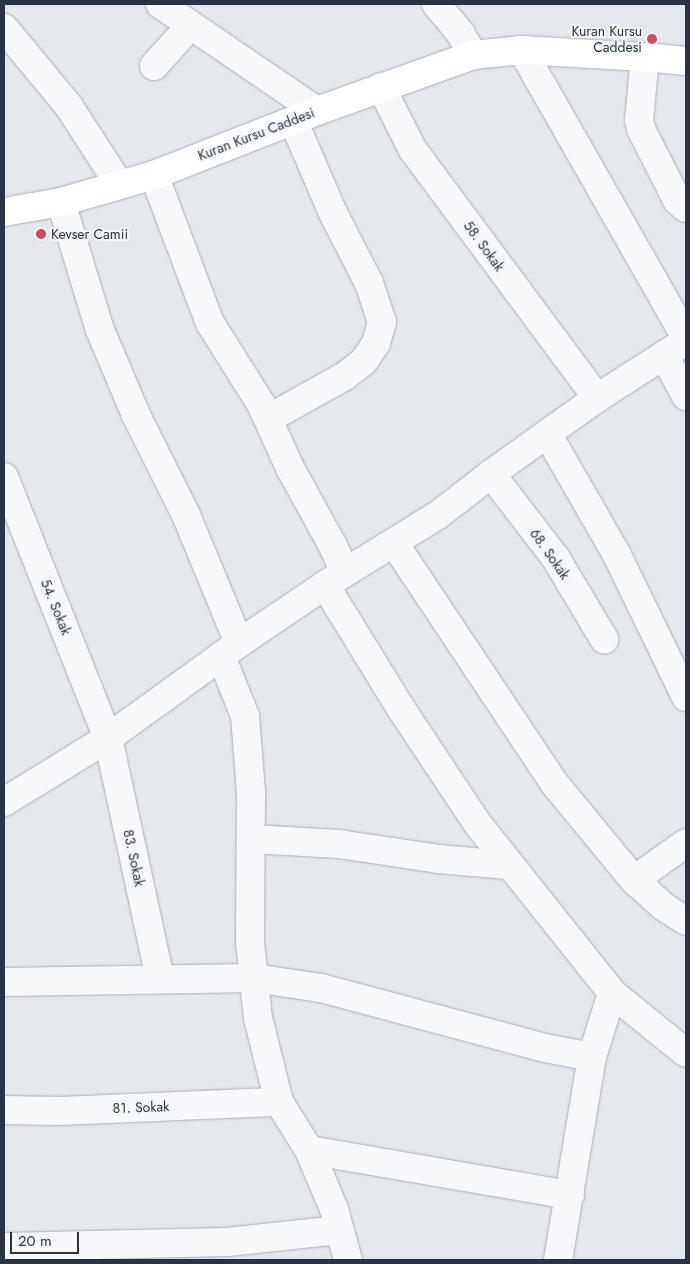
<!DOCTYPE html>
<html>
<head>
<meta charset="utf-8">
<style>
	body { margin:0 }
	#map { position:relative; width:690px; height:1264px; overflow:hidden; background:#e4e7ec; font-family:Jost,sans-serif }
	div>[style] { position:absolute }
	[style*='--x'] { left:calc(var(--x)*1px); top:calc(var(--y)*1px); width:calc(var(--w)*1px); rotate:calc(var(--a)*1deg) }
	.roads { filter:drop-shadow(0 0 1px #a9aeb7) drop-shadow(0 0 1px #a9aeb7) }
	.minor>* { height:28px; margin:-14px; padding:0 14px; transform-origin:14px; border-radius:14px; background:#f7f8fa }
	.major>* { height:28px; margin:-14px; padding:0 14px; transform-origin:14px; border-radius:14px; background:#fff }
	.dots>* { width:14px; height:14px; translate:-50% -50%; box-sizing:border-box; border:2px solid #f4f6f9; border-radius:50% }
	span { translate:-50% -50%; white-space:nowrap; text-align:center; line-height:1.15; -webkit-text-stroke:4px #f4f6f9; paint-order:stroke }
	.poi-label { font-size:14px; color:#2b3445 }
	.right { translate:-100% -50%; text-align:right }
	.left { translate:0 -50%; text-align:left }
	.street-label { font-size:14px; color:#2b3445 }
	.frame { position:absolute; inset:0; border:5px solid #2b3445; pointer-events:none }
	.scale { position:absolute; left:10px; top:1232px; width:69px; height:22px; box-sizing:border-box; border:2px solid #2b3445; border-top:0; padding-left:6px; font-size:15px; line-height:18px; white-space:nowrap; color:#2b3445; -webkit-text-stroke:4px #f4f6f9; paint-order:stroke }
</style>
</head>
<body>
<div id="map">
	<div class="roads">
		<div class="minor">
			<div style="--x:160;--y:4;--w:190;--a:34.3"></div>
			<div style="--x:436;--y:4;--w:38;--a:50"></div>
			<div style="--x:460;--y:33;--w:26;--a:59"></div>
			<div style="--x:4;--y:28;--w:100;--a:50.3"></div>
			<div style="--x:68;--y:105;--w:94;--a:57.2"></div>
			<div style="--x:522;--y:50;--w:331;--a:60.3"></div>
			<div style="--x:645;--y:57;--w:63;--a:95.4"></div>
			<div style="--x:639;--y:120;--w:9;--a:77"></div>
			<div style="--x:641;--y:129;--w:80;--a:63.1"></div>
			<div style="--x:677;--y:200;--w:12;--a:42"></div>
			<div style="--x:154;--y:66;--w:55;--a:-47.9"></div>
			<div style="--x:381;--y:87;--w:71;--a:63.1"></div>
			<div style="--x:413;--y:150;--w:309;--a:53.4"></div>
			<div style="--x:154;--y:175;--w:158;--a:69.3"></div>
			<div style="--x:210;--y:323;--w:96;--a:57.8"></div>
			<div style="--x:261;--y:404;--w:70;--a:65.6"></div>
			<div style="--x:290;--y:468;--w:87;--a:61.1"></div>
			<div style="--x:332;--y:544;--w:31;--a:65"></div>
			<div style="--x:61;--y:202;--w:134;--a:73.1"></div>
			<div style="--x:100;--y:330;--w:92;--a:67"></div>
			<div style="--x:136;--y:415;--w:112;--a:63.4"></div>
			<div style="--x:186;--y:515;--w:139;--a:67.5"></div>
			<div style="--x:664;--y:355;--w:47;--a:61.8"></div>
			<div style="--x:268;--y:419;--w:88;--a:-29.2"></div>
			<div style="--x:345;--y:376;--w:24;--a:-38"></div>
			<div style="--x:364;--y:361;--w:22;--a:-56"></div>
			<div style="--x:376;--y:343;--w:22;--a:-74"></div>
			<div style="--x:382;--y:322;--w:41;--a:-108.4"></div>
			<div style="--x:369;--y:283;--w:79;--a:-117.2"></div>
			<div style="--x:333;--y:213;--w:101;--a:-113.3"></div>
			<div style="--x:548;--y:435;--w:138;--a:60.1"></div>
			<div style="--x:617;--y:555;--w:158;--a:64.1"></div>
			<div style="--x:491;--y:474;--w:105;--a:52.4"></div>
			<div style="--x:555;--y:557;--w:96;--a:59.1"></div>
			<div style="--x:4;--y:477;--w:281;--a:68.3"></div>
			<div style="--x:108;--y:738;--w:246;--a:77.8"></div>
			<div style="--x:394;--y:543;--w:288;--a:56.3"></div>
			<div style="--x:554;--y:783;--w:126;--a:50.5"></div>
			<div style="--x:634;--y:880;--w:40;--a:42"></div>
			<div style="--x:664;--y:907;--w:26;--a:32"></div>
			<div style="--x:325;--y:585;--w:143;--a:58.4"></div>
			<div style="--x:400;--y:707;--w:139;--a:56.4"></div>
			<div style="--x:477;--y:823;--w:217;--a:51.5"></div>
			<div style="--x:221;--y:656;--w:65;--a:68.2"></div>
			<div style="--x:245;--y:716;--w:76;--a:85.5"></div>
			<div style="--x:251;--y:792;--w:150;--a:90.4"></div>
			<div style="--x:250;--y:942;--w:76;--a:84"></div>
			<div style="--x:258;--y:1018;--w:87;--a:76"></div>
			<div style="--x:279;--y:1102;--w:57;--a:58"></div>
			<div style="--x:309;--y:1150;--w:64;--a:67"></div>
			<div style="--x:334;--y:1209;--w:53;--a:74.6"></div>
			<div style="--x:4;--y:802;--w:122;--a:-31.6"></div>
			<div style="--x:108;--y:738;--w:162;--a:-35.9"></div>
			<div style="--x:239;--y:643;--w:104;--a:-34"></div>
			<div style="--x:325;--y:585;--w:133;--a:-31.8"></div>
			<div style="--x:438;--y:515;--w:67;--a:-37.7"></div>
			<div style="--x:491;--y:474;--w:130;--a:-35.6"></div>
			<div style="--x:597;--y:398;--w:106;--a:-32.6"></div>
			<div style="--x:251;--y:839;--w:88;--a:3.3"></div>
			<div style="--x:339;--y:844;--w:100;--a:8.6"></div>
			<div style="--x:438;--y:859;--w:70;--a:4.9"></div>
			<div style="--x:634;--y:880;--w:64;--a:-35.4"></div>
			<div style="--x:4;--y:982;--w:250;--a:-0.9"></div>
			<div style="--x:254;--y:978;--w:68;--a:8.5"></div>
			<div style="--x:321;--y:988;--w:232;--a:15"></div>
			<div style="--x:545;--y:1048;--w:48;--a:10.8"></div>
			<div style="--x:592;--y:1057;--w:67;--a:-72.6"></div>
			<div style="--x:612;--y:993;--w:95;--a:39"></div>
			<div style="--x:4;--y:1110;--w:56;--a:1"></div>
			<div style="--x:60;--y:1111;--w:219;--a:-2.4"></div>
			<div style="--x:309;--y:1150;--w:265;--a:9.8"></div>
			<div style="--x:4;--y:1247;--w:223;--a:-1.3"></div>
			<div style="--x:227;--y:1242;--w:113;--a:-6.1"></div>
			<div style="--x:558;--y:1260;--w:206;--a:-80.5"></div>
		</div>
		<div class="major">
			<div style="--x:4;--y:212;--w:58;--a:-10"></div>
			<div style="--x:61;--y:202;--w:97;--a:-16.2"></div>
			<div style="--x:154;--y:175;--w:175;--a:-21.4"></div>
			<div style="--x:317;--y:111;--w:166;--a:-19.7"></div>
			<div style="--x:473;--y:55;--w:49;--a:-5.8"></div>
			<div style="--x:522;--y:50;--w:123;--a:3.3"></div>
			<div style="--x:645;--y:57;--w:41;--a:5.6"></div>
		</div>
	</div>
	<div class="dots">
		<div style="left:652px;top:39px;background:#d1495b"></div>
		<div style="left:41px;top:234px;background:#d1495b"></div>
	</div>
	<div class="poi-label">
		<span class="right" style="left:642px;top:39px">Kuran Kursu<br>Caddesi</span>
		<span class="left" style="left:51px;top:234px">Kevser Camii</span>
	</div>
	<div class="street-label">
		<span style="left:256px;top:134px;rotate:-21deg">Kuran Kursu Caddesi</span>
		<span style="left:484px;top:246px;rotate:54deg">58. Sokak</span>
		<span style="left:550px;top:554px;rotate:55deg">68. Sokak</span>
		<span style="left:56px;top:607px;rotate:68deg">54. Sokak</span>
		<span style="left:134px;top:858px;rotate:78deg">83. Sokak</span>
		<span style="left:141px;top:1107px;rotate:-2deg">81. Sokak</span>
	</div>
	<div class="frame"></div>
	<div class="scale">20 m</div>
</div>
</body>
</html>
